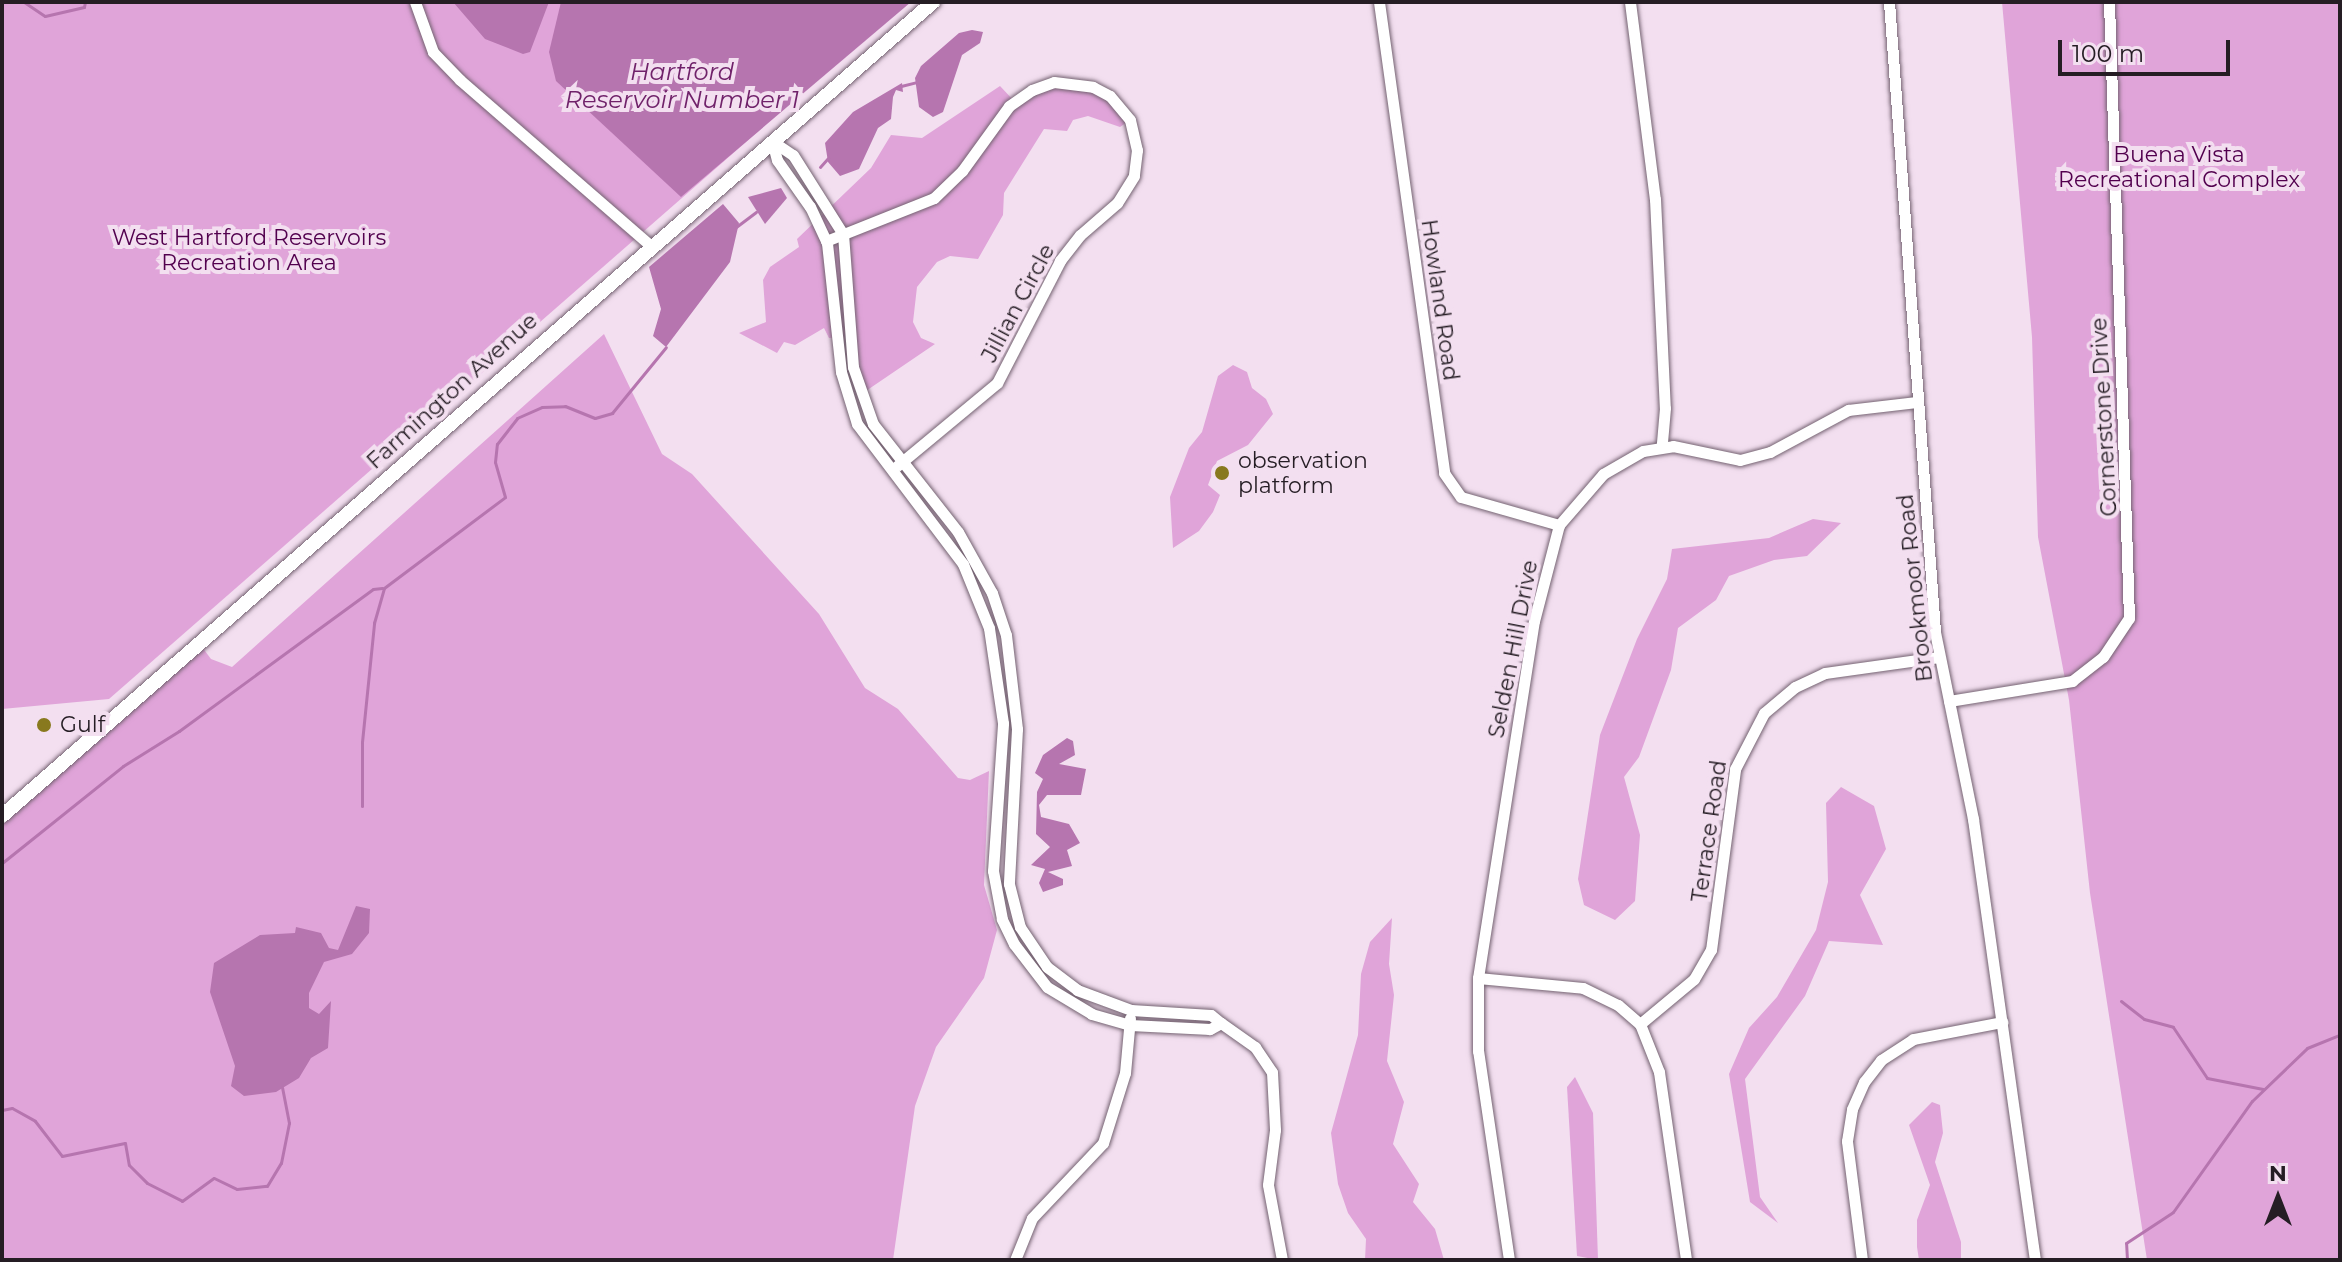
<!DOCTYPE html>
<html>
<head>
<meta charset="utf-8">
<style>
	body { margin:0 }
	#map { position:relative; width:2342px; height:1262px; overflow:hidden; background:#f3dff0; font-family:Montserrat,sans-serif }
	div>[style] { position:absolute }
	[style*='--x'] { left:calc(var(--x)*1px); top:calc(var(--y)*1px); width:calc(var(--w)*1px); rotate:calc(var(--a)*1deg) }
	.green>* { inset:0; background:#e0a4d9 }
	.water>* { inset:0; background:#b675af }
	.stream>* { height:3px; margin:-1.5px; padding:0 1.5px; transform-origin:1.5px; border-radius:1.5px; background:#b675af }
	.roads { filter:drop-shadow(0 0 2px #746271) drop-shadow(0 0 2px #746271) }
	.minor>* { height:11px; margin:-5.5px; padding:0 5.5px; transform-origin:5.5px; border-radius:5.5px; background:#fff }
	.major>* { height:14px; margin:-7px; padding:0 7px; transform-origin:7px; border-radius:7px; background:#fff }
	.dots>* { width:22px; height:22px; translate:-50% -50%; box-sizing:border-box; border:4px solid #f3dff0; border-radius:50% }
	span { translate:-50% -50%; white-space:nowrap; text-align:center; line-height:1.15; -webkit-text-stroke:8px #f3dff0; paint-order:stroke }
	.park-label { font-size:22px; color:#52004e }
	.street-label { font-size:22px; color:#251d24 }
	.poi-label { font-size:22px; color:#251d24 }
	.left { translate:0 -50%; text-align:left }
	.water-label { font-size:24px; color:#70226a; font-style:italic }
	.frame { position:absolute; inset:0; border:4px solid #251d24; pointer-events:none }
	.north { position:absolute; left:2238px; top:1158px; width:80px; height:80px; -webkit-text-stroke:6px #f3dff0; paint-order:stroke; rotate:0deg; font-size:22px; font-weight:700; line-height:32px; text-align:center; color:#251d24 }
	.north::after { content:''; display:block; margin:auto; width:28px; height:36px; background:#251d24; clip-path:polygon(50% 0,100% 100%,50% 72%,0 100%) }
	.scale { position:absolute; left:2058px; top:40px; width:172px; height:36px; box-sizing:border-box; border:4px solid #251d24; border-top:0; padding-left:10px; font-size:24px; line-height:28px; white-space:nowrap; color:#251d24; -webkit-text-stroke:6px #f3dff0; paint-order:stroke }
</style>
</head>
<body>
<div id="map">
	<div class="green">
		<div style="clip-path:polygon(2px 2px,906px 2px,109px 699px,2px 709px)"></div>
		<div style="clip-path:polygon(2002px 2px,2340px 2px,2340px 1260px,2147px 1260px,2090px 893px,2069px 700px,2038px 537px,2032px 337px)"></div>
		<div style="clip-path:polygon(1054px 82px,1093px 87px,1130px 120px,1120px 127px,1088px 116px,1073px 120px,1067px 131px,1044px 129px,1004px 193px,1003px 215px,978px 259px,950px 256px,937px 262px,917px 287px,913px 322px,921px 338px,935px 344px,860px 395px,851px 337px,829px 338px,824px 328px,795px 345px,784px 342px,777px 353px,739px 333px,766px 322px,763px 280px,770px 267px,799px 247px,797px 239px,871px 168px,891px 135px,922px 138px,1000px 86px,1015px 102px)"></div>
		<div style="clip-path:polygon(604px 334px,662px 454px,692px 474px,819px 614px,865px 688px,898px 709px,958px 778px,970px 780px,989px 771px,984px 885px,997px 930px,984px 978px,936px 1047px,915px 1106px,893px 1260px,2px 1260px,2px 816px,199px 643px,211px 659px,232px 667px)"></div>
		<div style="clip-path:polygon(1233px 365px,1247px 372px,1252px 388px,1266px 399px,1273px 414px,1248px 445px,1217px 461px,1208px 485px,1220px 495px,1213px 512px,1199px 531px,1173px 548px,1170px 497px,1189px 448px,1202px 432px,1218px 376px)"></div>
		<div style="clip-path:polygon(1813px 519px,1841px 523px,1807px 556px,1774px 560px,1729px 576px,1716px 600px,1678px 628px,1671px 670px,1639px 757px,1624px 777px,1640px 835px,1635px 901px,1615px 920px,1584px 905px,1578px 879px,1600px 735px,1637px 639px,1667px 579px,1672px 549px,1769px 538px)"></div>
		<div style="clip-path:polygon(1841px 787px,1874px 806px,1886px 849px,1860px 895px,1883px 945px,1829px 941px,1805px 996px,1745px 1079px,1760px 1197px,1778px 1223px,1750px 1202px,1729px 1074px,1749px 1028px,1777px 997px,1816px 930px,1828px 882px,1826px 803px)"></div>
		<div style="clip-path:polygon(1392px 918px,1389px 964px,1394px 995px,1387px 1061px,1404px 1102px,1393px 1144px,1419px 1184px,1413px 1202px,1435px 1229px,1444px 1260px,1365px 1260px,1366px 1239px,1348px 1213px,1338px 1184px,1331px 1133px,1358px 1035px,1361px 974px,1370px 942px)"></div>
		<div style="clip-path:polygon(1575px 1077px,1593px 1113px,1598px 1260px,1577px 1256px,1567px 1087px)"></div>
		<div style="clip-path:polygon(1932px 1102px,1940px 1105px,1943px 1133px,1935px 1162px,1961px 1242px,1961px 1260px,1919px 1260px,1917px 1247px,1917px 1220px,1930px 1185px,1909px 1125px)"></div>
	</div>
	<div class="water">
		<div style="clip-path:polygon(453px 2px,518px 4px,549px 2px,530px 52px,523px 54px,485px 39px)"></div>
		<div style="clip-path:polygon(561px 2px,911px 2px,681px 197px,556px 81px,549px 52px)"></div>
		<div style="clip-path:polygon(972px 30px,983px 32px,980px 43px,962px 55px,943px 112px,933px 117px,919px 107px,915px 78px,921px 66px,959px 33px)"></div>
		<div style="clip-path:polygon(902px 83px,903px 92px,896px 90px,893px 97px,891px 119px,878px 128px,859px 169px,840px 176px,828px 162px,825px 143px,853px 112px)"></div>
		<div style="clip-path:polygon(781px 188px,787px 198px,765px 224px,748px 197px)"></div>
		<div style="clip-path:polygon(723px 204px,739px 223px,730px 262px,666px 347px,653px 336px,661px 309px,649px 267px)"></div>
		<div style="clip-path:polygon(1067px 738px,1073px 741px,1075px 755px,1059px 764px,1086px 769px,1081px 795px,1047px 795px,1039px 805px,1041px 817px,1069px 824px,1080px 843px,1067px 850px,1072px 866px,1048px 872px,1063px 879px,1063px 885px,1043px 892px,1039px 883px,1045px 869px,1031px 865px,1050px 847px,1036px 834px,1037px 792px,1043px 779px,1035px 773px,1043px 755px)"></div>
		<div style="clip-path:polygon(356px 906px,370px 909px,369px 933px,352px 954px,324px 962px,309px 993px,309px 1008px,319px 1014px,331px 1001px,328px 1048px,311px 1058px,299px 1078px,276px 1092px,244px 1096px,231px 1086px,235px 1066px,210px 992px,214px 963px,260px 935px,295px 933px,296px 927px,321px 933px,329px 948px,338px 950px)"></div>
	</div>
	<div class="stream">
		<div style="--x:24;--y:2;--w:25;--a:34"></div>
		<div style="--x:45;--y:16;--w:40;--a:-13"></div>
		<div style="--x:84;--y:7;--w:5;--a:-79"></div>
		<div style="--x:901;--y:86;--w:16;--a:-14"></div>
		<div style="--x:820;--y:167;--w:12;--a:-48"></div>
		<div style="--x:736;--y:227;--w:25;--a:-37"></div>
		<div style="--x:362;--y:806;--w:64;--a:-90"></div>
		<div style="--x:362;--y:742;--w:120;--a:-84.2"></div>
		<div style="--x:374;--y:623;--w:36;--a:-74"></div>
		<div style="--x:384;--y:588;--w:151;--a:-36.9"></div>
		<div style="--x:505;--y:497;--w:36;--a:-106"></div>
		<div style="--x:495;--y:462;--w:18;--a:-84"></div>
		<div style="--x:497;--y:444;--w:33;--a:-52"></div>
		<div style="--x:517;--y:418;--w:27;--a:-24"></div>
		<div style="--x:542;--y:407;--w:23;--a:-2"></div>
		<div style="--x:565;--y:406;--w:32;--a:22"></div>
		<div style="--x:595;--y:418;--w:18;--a:-16"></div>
		<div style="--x:612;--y:413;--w:85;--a:-50.7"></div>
		<div style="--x:2;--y:863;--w:155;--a:-38.7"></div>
		<div style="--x:123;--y:766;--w:66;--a:-32"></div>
		<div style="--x:179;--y:731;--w:240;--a:-36.2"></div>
		<div style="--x:373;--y:589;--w:9;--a:-6"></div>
		<div style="--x:2121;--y:1001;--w:29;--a:38"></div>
		<div style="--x:2144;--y:1019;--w:30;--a:15"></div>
		<div style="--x:2173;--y:1027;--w:61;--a:56.3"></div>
		<div style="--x:2207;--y:1078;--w:57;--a:11.1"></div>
		<div style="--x:2;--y:1110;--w:10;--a:-11"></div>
		<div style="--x:12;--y:1108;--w:26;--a:29"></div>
		<div style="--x:35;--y:1121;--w:44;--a:52.4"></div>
		<div style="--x:62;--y:1156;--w:64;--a:-11.7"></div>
		<div style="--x:125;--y:1143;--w:22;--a:80"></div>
		<div style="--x:129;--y:1165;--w:25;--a:45"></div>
		<div style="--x:147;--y:1183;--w:39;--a:27"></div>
		<div style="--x:182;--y:1201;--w:39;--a:-36"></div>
		<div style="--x:214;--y:1178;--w:25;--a:26"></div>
		<div style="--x:237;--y:1189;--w:30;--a:-6"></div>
		<div style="--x:267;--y:1186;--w:27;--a:-59"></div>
		<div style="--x:281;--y:1163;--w:41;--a:-78.7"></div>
		<div style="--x:289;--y:1123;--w:36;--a:-101"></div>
		<div style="--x:2127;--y:1260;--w:17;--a:-93"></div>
		<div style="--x:2126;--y:1243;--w:56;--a:-33.4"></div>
		<div style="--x:2173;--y:1212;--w:136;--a:-54.6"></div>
		<div style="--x:2252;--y:1101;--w:76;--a:-43.9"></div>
		<div style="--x:2307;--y:1048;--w:35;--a:-22"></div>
	</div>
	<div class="roads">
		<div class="minor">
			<div style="--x:415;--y:2;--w:53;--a:70.2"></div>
			<div style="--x:433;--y:52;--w:39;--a:46"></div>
			<div style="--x:460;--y:80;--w:252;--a:41"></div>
			<div style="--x:1379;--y:2;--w:475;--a:82.1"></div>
			<div style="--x:1444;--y:473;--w:29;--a:55"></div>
			<div style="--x:1461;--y:497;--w:102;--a:15.9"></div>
			<div style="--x:1630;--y:2;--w:199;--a:82.8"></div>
			<div style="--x:1655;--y:199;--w:209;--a:87.3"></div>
			<div style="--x:1665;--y:408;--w:38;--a:95"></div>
			<div style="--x:1889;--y:2;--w:632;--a:85.82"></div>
			<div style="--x:1935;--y:632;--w:191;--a:78.5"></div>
			<div style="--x:1973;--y:819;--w:445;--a:82"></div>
			<div style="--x:772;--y:141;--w:25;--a:34"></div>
			<div style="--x:793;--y:155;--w:93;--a:57.7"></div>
			<div style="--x:843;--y:234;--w:133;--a:85.7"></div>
			<div style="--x:853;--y:367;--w:60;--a:70.7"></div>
			<div style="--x:873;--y:424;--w:137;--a:51.8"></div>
			<div style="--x:958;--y:532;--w:70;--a:60.9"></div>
			<div style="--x:992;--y:593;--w:44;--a:71.6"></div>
			<div style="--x:1006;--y:635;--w:95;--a:83.3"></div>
			<div style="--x:1017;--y:729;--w:155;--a:93"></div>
			<div style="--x:1009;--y:884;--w:44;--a:75.7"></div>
			<div style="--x:1020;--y:927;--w:48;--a:56"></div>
			<div style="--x:1047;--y:967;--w:38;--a:37"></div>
			<div style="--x:1077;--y:990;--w:58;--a:20.3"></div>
			<div style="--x:1131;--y:1010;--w:80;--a:3.6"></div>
			<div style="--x:1211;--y:1015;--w:13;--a:39"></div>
			<div style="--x:1221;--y:1023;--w:13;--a:151"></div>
			<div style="--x:1210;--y:1029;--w:80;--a:-177.1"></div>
			<div style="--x:1130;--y:1025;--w:40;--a:-164"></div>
			<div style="--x:1092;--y:1014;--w:52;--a:-149"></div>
			<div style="--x:1047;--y:987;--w:54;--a:-127.5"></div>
			<div style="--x:1014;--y:944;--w:28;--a:-116"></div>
			<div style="--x:1002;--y:919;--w:49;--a:-100.6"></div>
			<div style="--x:993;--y:871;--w:148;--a:-86.1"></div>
			<div style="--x:1003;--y:723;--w:96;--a:-98.4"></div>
			<div style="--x:989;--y:628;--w:69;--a:-112.1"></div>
			<div style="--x:963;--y:564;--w:176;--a:-127.1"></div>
			<div style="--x:857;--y:424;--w:54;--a:-107.1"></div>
			<div style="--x:841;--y:372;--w:130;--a:-96.2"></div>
			<div style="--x:827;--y:243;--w:40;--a:-115"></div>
			<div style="--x:810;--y:207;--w:57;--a:-125.1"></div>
			<div style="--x:777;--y:160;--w:20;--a:-105"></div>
			<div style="--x:826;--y:241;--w:116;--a:-21.7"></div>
			<div style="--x:934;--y:198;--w:39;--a:-44"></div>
			<div style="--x:962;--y:171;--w:80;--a:-54.1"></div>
			<div style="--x:1009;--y:106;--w:28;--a:-35"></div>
			<div style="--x:1032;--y:90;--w:23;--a:-20"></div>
			<div style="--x:1054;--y:82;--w:39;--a:7"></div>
			<div style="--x:1093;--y:87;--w:19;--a:28"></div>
			<div style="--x:1110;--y:96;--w:31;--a:50"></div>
			<div style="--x:1130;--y:120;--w:31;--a:77"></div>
			<div style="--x:1137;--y:150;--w:26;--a:97"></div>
			<div style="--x:1134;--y:176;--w:32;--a:122"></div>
			<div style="--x:1117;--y:203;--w:49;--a:139.1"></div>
			<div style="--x:1080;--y:235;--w:33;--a:128"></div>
			<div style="--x:1060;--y:261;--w:137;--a:117.3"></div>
			<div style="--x:997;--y:383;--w:130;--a:140.3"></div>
			<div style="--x:1949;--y:701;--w:125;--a:-9.2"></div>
			<div style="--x:2072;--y:681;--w:39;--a:-38"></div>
			<div style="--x:2103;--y:657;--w:47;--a:-56.3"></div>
			<div style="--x:2129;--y:618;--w:616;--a:-91.86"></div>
			<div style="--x:1478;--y:978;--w:105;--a:5.4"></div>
			<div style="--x:1583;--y:988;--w:39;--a:26"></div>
			<div style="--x:1618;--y:1005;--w:29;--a:41"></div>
			<div style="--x:1640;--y:1024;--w:52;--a:68.4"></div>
			<div style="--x:1659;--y:1072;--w:190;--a:81.8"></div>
			<div style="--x:1221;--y:1023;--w:42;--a:35.2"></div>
			<div style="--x:1255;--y:1047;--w:30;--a:56"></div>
			<div style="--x:1272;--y:1072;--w:58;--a:87"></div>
			<div style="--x:1275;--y:1130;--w:55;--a:97.3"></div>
			<div style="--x:1268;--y:1185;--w:76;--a:79.4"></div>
			<div style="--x:1640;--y:1024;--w:70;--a:-39.8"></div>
			<div style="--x:1694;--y:979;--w:34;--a:-60"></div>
			<div style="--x:1711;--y:950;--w:183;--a:-82.4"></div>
			<div style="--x:1735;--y:769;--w:63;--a:-62.6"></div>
			<div style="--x:1764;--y:713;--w:40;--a:-40"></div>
			<div style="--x:1795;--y:687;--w:33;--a:-25"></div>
			<div style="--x:1825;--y:673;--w:115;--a:-8"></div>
			<div style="--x:1015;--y:1260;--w:45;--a:-68"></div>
			<div style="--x:1032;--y:1218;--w:103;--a:-46.6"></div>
			<div style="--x:1103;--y:1143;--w:73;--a:-72.6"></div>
			<div style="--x:1125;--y:1073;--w:55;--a:-84.8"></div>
			<div style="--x:1509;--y:1260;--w:211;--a:-98.4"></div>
			<div style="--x:1478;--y:1051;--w:73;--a:-90"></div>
			<div style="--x:1478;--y:978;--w:361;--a:-81.1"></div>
			<div style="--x:1534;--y:621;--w:99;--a:-75.4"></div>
			<div style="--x:1559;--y:525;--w:67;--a:-49.2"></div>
			<div style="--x:1603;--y:474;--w:46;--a:-29.9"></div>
			<div style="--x:1643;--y:451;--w:30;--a:-9"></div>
			<div style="--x:1673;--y:446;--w:68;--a:11.8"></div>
			<div style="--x:1740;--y:460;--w:31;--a:-15"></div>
			<div style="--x:1770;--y:452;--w:89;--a:-28.3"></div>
			<div style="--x:1848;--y:410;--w:69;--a:-6.6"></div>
			<div style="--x:1862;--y:1260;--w:120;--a:-97.2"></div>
			<div style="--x:1847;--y:1141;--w:32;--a:-81"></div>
			<div style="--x:1852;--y:1109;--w:30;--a:-66"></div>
			<div style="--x:1864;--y:1082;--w:28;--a:-52"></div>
			<div style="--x:1881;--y:1060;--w:38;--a:-33"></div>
			<div style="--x:1913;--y:1039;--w:91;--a:-10.8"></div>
		</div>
		<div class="major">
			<div style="--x:2;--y:816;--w:1237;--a:-41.16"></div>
		</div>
	</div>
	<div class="dots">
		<div style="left:1222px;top:473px;background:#88791e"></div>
		<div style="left:44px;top:725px;background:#88791e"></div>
	</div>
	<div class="park-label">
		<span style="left:2179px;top:167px">Buena Vista<br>Recreational Complex</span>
		<span style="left:249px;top:250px">West Hartford Reservoirs<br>Recreation Area</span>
	</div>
	<div class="street-label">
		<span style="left:1440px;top:300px;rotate:82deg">Howland Road</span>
		<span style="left:1018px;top:303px;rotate:-62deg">Jillian Circle</span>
		<span style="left:452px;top:391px;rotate:-42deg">Farmington Avenue</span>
		<span style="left:2104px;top:417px;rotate:-93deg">Cornerstone Drive</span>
		<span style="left:1915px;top:588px;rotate:-96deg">Brookmoor Road</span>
		<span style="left:1513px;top:649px;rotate:-79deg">Selden Hill Drive</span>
		<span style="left:1709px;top:831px;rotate:-82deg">Terrace Road</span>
	</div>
	<div class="poi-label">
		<span class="left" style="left:1238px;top:473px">observation<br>platform</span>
		<span class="left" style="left:60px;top:725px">Gulf</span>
	</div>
	<div class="water-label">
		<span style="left:682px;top:86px">Hartford<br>Reservoir Number 1</span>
	</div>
	<div class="frame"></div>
	<div class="north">N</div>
	<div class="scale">100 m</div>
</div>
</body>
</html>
